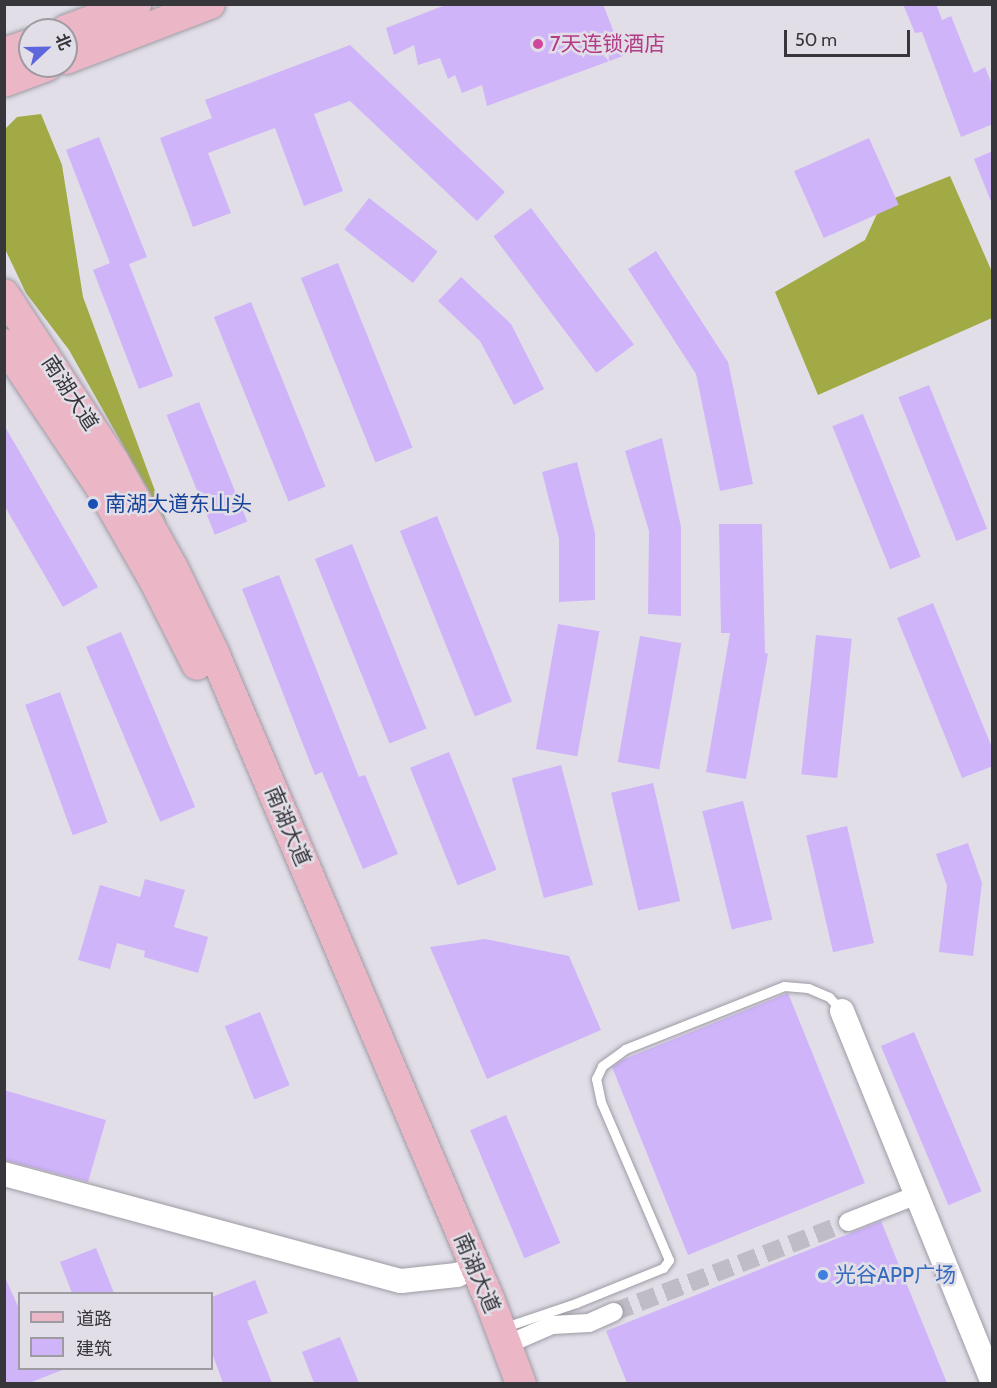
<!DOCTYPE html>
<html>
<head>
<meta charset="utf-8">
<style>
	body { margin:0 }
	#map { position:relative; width:997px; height:1388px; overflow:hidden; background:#e1dee8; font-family:Cabin,"Noto Sans SC",sans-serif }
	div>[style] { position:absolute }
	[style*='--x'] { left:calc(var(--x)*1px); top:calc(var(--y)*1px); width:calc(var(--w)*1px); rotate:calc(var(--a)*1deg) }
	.forest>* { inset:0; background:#a1aa45 }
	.building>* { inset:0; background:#cfb4fa; transform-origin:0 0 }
	.minor-tunnel>* { height:18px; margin-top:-9px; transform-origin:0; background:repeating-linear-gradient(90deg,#bfbcc5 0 18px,transparent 0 27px) }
	.roads { filter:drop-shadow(0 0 2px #9e9ba4) drop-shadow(0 0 2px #9e9ba4) }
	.service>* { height:9px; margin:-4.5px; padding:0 4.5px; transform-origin:4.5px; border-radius:4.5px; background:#fff }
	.minor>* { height:18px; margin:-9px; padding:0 9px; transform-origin:9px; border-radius:9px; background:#fff }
	.tertiary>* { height:24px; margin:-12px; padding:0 12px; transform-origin:12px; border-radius:12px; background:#fff }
	.primary>* { height:30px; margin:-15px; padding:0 15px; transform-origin:15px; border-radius:15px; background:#ebb6c5 }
	.dots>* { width:16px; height:16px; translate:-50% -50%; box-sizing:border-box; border:3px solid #e1dee8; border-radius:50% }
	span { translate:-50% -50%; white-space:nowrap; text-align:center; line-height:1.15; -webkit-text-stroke:5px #e1dee8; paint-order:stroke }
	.hotel-label { font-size:21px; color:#b23c85 }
	.left { translate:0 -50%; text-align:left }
	.street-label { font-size:21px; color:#37363a }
	.transit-label { font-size:21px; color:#164399 }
	.shop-label { font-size:21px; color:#366cbe }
	.frame { position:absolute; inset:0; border:6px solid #37363a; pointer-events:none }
	.legend { position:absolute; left:18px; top:1292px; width:195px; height:78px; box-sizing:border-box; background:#e1dee8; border:2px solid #9d9ba2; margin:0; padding:8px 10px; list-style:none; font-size:18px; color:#37363a }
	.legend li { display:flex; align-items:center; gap:12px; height:30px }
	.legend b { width:30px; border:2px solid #9d9ba2 }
	.north { position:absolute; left:18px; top:18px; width:60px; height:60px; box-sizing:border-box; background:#e1dee8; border:2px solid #9d9ba2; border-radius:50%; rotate:68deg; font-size:16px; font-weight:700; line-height:24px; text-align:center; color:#37363a }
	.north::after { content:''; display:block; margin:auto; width:21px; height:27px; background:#5d66dd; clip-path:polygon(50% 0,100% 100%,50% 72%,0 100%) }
	.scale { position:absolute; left:784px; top:30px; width:126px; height:27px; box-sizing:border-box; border:3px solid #37363a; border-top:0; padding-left:8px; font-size:18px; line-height:21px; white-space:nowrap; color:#37363a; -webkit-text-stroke:4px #e1dee8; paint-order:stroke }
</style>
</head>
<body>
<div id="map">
	<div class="forest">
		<div style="clip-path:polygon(41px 114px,62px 165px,83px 297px,167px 523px,69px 350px,26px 293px,5px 249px,5px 129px,17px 117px)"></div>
		<div style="clip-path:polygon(950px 176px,992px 272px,992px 318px,818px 395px,775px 292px,865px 240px,882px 203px)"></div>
	</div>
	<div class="building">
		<div style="clip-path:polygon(448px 4px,603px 4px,623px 56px,487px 106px,482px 85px,462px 93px,455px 75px,448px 79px,440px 58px,418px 65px,414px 45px,394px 55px,386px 28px)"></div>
		<div style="clip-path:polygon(903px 4px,936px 4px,942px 20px,951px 16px,974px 73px,985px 67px,993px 87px,993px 124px,961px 137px,922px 32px,915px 33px)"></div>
		<div style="clip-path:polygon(350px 45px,505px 192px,477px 221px,350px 101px,314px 114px,343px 191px,304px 206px,275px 128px,208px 153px,231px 213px,193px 227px,160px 138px,212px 118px,205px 100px)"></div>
		<div style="clip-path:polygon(99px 137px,147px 257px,129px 264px,173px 376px,139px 389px,93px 270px,110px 263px,66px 150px)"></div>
		<div style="left:869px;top:138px;width:73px;height:82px;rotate:66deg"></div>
		<div style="clip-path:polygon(993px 151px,993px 204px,992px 204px,974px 159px)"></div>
		<div style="left:369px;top:198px;width:87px;height:40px;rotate:38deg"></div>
		<div style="left:531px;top:208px;width:171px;height:47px;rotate:53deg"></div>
		<div style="clip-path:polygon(656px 251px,728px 362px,753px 484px,720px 491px,696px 374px,628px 269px)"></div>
		<div style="left:338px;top:263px;width:199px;height:40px;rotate:68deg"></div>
		<div style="clip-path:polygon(461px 277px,511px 324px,544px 389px,514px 405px,480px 341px,438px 301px)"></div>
		<div style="left:251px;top:302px;width:199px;height:40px;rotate:68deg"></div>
		<div style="left:929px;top:385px;width:155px;height:33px;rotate:68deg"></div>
		<div style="left:199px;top:402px;width:129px;height:35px;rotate:68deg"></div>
		<div style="left:863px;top:414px;width:154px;height:33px;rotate:68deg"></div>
		<div style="clip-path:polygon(4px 425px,98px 587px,63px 607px,4px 505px)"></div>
		<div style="clip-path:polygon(662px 438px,681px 527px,681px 616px,648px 614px,649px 531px,625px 451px)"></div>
		<div style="clip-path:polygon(577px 462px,595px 533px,595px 600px,559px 602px,559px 539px,542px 472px)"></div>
		<div style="left:437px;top:516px;width:200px;height:40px;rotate:68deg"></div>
		<div style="clip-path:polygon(719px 524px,762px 524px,765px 653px,768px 654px,746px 779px,706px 772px,730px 633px,721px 633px)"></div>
		<div style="left:352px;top:544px;width:199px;height:40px;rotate:68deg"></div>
		<div style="clip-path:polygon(279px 575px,359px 777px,365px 775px,398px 854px,363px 869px,322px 772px,315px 775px,242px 589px)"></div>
		<div style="clip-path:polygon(933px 603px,993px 750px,993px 766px,962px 778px,897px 618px)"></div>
		<div style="left:558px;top:624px;width:42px;height:127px;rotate:10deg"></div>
		<div style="left:121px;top:632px;width:190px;height:38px;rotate:67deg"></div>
		<div style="left:816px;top:635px;width:36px;height:140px;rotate:6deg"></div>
		<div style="left:640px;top:636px;width:42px;height:128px;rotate:10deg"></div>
		<div style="left:60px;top:692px;width:139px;height:37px;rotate:70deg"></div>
		<div style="left:449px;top:752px;width:127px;height:42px;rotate:68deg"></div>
		<div style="left:561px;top:765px;width:124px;height:51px;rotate:75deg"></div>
		<div style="left:653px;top:783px;width:121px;height:43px;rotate:77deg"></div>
		<div style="left:743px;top:801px;width:122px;height:42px;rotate:76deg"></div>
		<div style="left:847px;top:826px;width:120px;height:42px;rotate:77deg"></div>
		<div style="clip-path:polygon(968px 843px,982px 883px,973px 956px,939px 952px,947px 886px,936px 854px)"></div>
		<div style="clip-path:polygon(145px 879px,185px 890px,174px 927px,208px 937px,198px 973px,144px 957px,145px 951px,117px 943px,110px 969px,78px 960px,100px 885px,140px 897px)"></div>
		<div style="clip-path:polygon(485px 939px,569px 956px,601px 1030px,487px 1079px,430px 947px)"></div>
		<div style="clip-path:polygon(788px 993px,865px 1183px,688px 1255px,612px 1067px,622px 1060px)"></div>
		<div style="left:260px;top:1012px;width:79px;height:38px;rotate:68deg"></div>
		<div style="left:914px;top:1032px;width:173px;height:36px;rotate:67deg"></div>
		<div style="clip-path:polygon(4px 1090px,106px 1120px,88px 1182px,4px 1160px)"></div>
		<div style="left:506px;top:1115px;width:139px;height:39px;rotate:67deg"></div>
		<div style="clip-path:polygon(881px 1221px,947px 1383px,627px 1383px,606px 1331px)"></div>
		<div style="clip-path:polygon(96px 1248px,114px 1293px,72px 1293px,60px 1262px)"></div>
		<div style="clip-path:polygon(4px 1275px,20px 1311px,20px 1368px,65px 1369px,29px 1383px,4px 1383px)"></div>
		<div style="clip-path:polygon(255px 1280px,268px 1313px,247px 1321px,272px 1383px,223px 1383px,212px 1353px,212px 1297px)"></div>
		<div style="clip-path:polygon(340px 1337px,359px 1383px,314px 1383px,302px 1352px)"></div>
	</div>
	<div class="minor-tunnel">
		<div style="--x:614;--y:1312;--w:251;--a:-21"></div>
	</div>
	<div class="roads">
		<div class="service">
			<div style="--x:505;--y:1327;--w:75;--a:-18.7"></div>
			<div style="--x:576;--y:1303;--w:94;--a:-21.9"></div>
			<div style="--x:663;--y:1268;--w:10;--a:-53"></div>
			<div style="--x:669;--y:1260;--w:172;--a:-113.3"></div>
			<div style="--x:601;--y:1102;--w:24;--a:-102"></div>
			<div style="--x:596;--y:1079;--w:14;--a:-65"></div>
			<div style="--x:602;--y:1066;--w:29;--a:-36"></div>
			<div style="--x:625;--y:1049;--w:171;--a:-21.6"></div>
			<div style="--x:784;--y:986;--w:24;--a:5"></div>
			<div style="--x:808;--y:988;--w:23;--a:23"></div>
			<div style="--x:829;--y:997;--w:18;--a:47"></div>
		</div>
		<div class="minor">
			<div style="--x:848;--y:1222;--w:74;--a:-21.4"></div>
			<div style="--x:506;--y:1345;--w:50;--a:-23.5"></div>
			<div style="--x:552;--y:1325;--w:37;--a:-3"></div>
			<div style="--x:589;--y:1323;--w:27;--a:-24"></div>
		</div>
		<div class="tertiary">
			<div style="--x:842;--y:1011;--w:399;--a:67.9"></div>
			<div style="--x:4;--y:1174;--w:411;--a:15.1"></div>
			<div style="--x:401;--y:1281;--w:56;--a:-6.1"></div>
			<div style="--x:457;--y:1275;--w:20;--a:-24"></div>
		</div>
		<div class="primary">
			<div style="--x:66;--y:30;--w:75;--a:-20.4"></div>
			<div style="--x:4;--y:53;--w:28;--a:-19"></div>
			<div style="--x:66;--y:59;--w:154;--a:-20.9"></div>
			<div style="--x:4;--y:82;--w:46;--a:-20.4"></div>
			<div style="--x:4;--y:294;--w:201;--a:56.8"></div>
			<div style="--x:114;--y:462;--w:121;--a:60.9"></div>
			<div style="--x:173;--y:568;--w:94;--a:64.2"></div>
			<div style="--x:214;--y:653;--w:704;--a:66.93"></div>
			<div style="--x:490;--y:1301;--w:89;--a:69.5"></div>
			<div style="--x:4;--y:344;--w:174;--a:56"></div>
			<div style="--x:101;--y:488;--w:106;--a:60.1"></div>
			<div style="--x:154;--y:580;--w:95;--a:63.2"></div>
		</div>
	</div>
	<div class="dots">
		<div style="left:538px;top:44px;background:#d1479c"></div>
		<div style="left:93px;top:504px;background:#1a4fb4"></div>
		<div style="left:823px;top:1275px;background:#3f7fe0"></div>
	</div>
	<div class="hotel-label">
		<span class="left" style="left:550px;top:44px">7天连锁酒店</span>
	</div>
	<div class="street-label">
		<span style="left:70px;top:393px;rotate:57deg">南湖大道</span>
		<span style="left:288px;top:826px;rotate:67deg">南湖大道</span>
		<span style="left:477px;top:1273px;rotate:67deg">南湖大道</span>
	</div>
	<div class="transit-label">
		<span class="left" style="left:105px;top:504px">南湖大道东山头</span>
	</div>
	<div class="shop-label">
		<span class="left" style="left:835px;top:1275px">光谷APP广场</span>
	</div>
	<div class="frame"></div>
	<ul class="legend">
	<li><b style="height:8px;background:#ebb6c5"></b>道路</li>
	<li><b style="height:16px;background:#cfb4fa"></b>建筑</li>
	</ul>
	<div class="north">北</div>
	<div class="scale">50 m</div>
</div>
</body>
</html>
